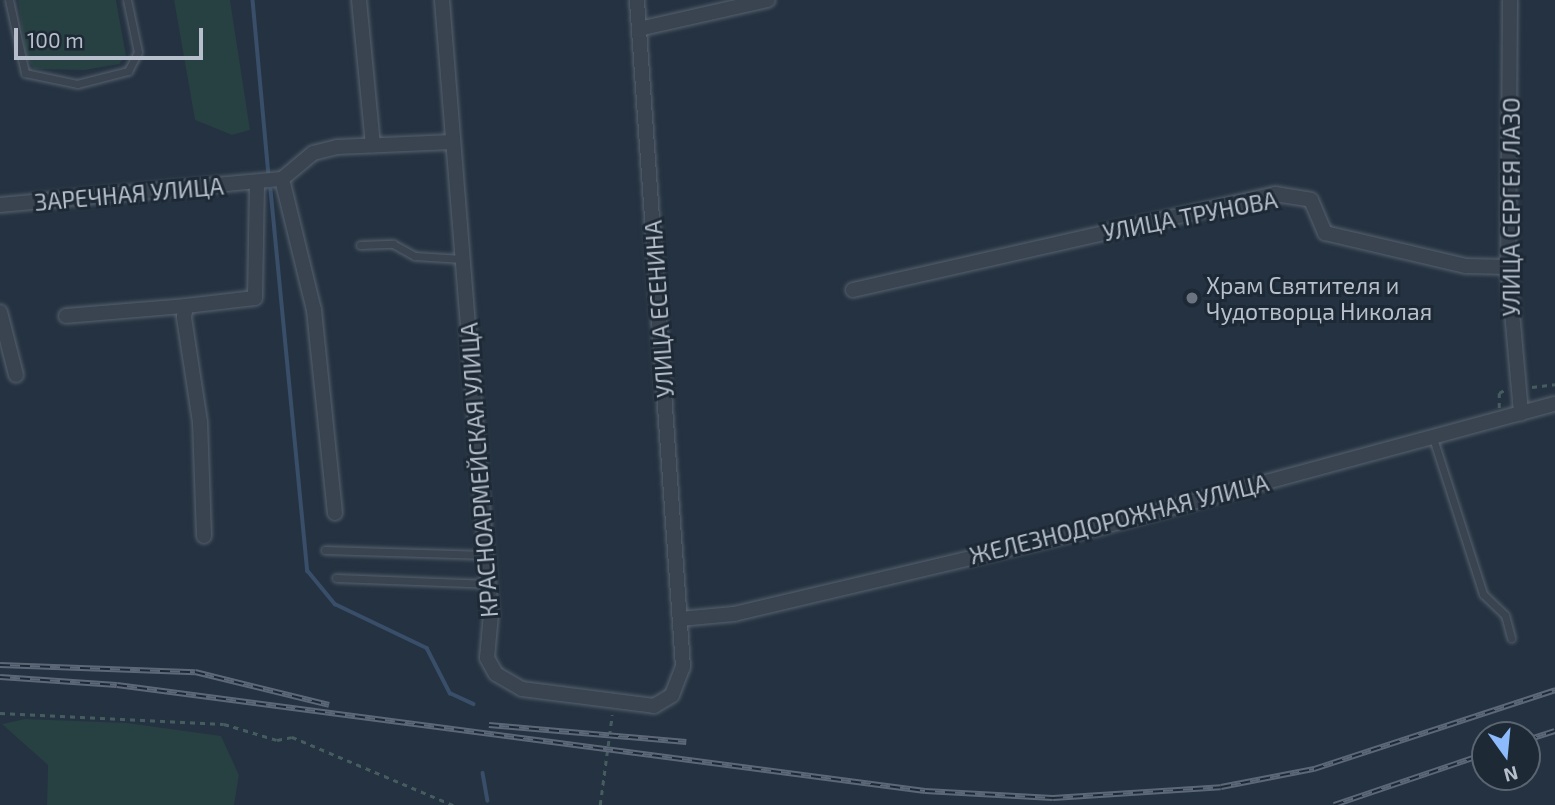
<!DOCTYPE html>
<html>
<head>
<meta charset="utf-8">
<style>
	body { margin:0 }
	#map { position:relative; width:1555px; height:805px; overflow:hidden; background:#253241; font-family:"Exo 2",sans-serif }
	div>[style] { position:absolute }
	[style*='--x'] { left:calc(var(--x)*1px); top:calc(var(--y)*1px); width:calc(var(--w)*1px); rotate:calc(var(--a)*1deg) }
	.green>* { inset:0; background:#274042 }
	.stream>* { height:3.5px; margin:-1.75px; padding:0 1.75px; transform-origin:1.75px; border-radius:1.75px; background:#394e69 }
	.path>* { height:2.5px; margin-top:-1.25px; transform-origin:0; background:repeating-linear-gradient(90deg,#465d5f 0 5px,transparent 0 10px) }
	.roads { filter:drop-shadow(0 0 2px #57626e) drop-shadow(0 0 2px #57626e) }
	.service>* { height:7px; margin:-3.5px; padding:0 3.5px; transform-origin:3.5px; border-radius:3.5px; background:#3a4451 }
	.minor>* { height:14px; margin:-7px; padding:0 7px; transform-origin:7px; border-radius:7px; background:#3a4451 }
	.rail>* { height:6px; margin-top:-3px; transform-origin:0; background:repeating-linear-gradient(90deg,#1e2936 0 10px,#5c6878 0 20px); box-sizing:border-box; border-block:2px solid #5c6878 }
	.dots>* { width:19px; height:19px; translate:-50% -50%; box-sizing:border-box; border:4px solid #1e2936; border-radius:50% }
	span { translate:-50% -50%; white-space:nowrap; text-align:center; line-height:1.15; -webkit-text-stroke:6px #1e2936; paint-order:stroke }
	.street-label { font-size:23px; color:#b6bfcb }
	.poi-label { font-size:23px; color:#b6bfcb }
	.left { translate:0 -50%; text-align:left }
	.north { position:absolute; left:1471px; top:721px; width:70px; height:70px; box-sizing:border-box; background:#1e2936; border:2px solid #5b6572; border-radius:50%; rotate:165deg; font-size:19px; font-weight:700; line-height:28px; text-align:center; color:#b6bfcb }
	.north::after { content:''; display:block; margin:auto; width:24px; height:32px; background:#8dbafa; clip-path:polygon(50% 0,100% 100%,50% 72%,0 100%) }
	.scale { position:absolute; left:14px; top:28px; width:189px; height:32px; box-sizing:border-box; border:4px solid #b6bfcb; border-top:0; padding-left:9px; font-size:21px; line-height:24px; white-space:nowrap; color:#b6bfcb; -webkit-text-stroke:5px #1e2936; paint-order:stroke }
</style>
</head>
<body>
<div id="map">
	<div class="green">
		<div style="clip-path:polygon(18px 0,116px 0,126px 56px,119px 64px,85px 70px,34px 69px,26px 56px)"></div>
		<div style="clip-path:polygon(174px 0,230px 0,250px 130px,232px 135px,195px 120px)"></div>
		<div style="clip-path:polygon(25px 719px,127px 723px,221px 736px,239px 775px,234px 805px,47px 805px,48px 765px,2px 724px)"></div>
	</div>
	<div class="stream">
		<div style="--x:253;--y:0;--w:176;--a:84.8"></div>
		<div style="--x:271;--y:190;--w:383;--a:84.5"></div>
		<div style="--x:308;--y:571;--w:43;--a:50.7"></div>
		<div style="--x:335;--y:604;--w:102;--a:25.6"></div>
		<div style="--x:427;--y:648;--w:51;--a:62.9"></div>
		<div style="--x:450;--y:693;--w:26;--a:25"></div>
		<div style="--x:483;--y:773;--w:28;--a:80"></div>
	</div>
	<div class="path">
		<div style="--x:1532;--y:387;--w:23;--a:-7"></div>
		<div style="--x:1499;--y:408;--w:15;--a:-90"></div>
		<div style="--x:1499;--y:393;--w:10;--a:-29"></div>
		<div style="--x:0;--y:713;--w:224;--a:2.8"></div>
		<div style="--x:224;--y:724;--w:55;--a:16.8"></div>
		<div style="--x:277;--y:740;--w:15;--a:-11"></div>
		<div style="--x:292;--y:737;--w:175;--a:22.9"></div>
		<div style="--x:600;--y:805;--w:91;--a:-82.4"></div>
	</div>
	<div class="roads">
		<div class="service">
			<div style="--x:9;--y:0;--w:75;--a:77.6"></div>
			<div style="--x:25;--y:73;--w:53;--a:11.9"></div>
			<div style="--x:77;--y:84;--w:53;--a:-14.3"></div>
			<div style="--x:128;--y:71;--w:21;--a:-62"></div>
			<div style="--x:138;--y:52;--w:53;--a:-101.9"></div>
			<div style="--x:360;--y:245;--w:33;--a:-2"></div>
			<div style="--x:393;--y:244;--w:25;--a:29"></div>
			<div style="--x:415;--y:256;--w:47;--a:3.7"></div>
			<div style="--x:1433;--y:438;--w:164;--a:72.2"></div>
			<div style="--x:1483;--y:594;--w:30;--a:44"></div>
			<div style="--x:1505;--y:615;--w:24;--a:75"></div>
			<div style="--x:325;--y:550;--w:161;--a:1.8"></div>
			<div style="--x:336;--y:578;--w:153;--a:2.2"></div>
		</div>
		<div class="minor">
			<div style="--x:359;--y:0;--w:146;--a:84.5"></div>
			<div style="--x:442;--y:0;--w:616;--a:85.44"></div>
			<div style="--x:491;--y:614;--w:44;--a:95.2"></div>
			<div style="--x:487;--y:658;--w:18;--a:61"></div>
			<div style="--x:496;--y:674;--w:30;--a:30"></div>
			<div style="--x:522;--y:689;--w:133;--a:7.3"></div>
			<div style="--x:654;--y:706;--w:21;--a:-31"></div>
			<div style="--x:672;--y:695;--w:30;--a:-69"></div>
			<div style="--x:683;--y:667;--w:669;--a:-93.95"></div>
			<div style="--x:1510;--y:0;--w:267;--a:90.4"></div>
			<div style="--x:1508;--y:267;--w:147;--a:84.9"></div>
			<div style="--x:639;--y:29;--w:132;--a:-12.7"></div>
			<div style="--x:282;--y:179;--w:135;--a:76.3"></div>
			<div style="--x:314;--y:310;--w:204;--a:84.1"></div>
			<div style="--x:0;--y:205;--w:283;--a:-5.3"></div>
			<div style="--x:282;--y:179;--w:40;--a:-40"></div>
			<div style="--x:313;--y:153;--w:25;--a:-14"></div>
			<div style="--x:337;--y:147;--w:115;--a:-2.5"></div>
			<div style="--x:853;--y:290;--w:433;--a:-12.8"></div>
			<div style="--x:1275;--y:194;--w:36;--a:9"></div>
			<div style="--x:1311;--y:200;--w:36;--a:67"></div>
			<div style="--x:1325;--y:233;--w:145;--a:13.2"></div>
			<div style="--x:1466;--y:266;--w:42;--a:1.4"></div>
			<div style="--x:0;--y:312;--w:65;--a:75.7"></div>
			<div style="--x:66;--y:316;--w:120;--a:-4.8"></div>
			<div style="--x:204;--y:536;--w:114;--a:-92"></div>
			<div style="--x:200;--y:422;--w:106;--a:-98.7"></div>
			<div style="--x:184;--y:317;--w:11;--a:-80"></div>
			<div style="--x:186;--y:306;--w:69;--a:-6.6"></div>
			<div style="--x:255;--y:298;--w:116;--a:-89"></div>
			<div style="--x:680;--y:619;--w:54;--a:-5.3"></div>
			<div style="--x:734;--y:614;--w:377;--a:-13.3"></div>
			<div style="--x:1101;--y:527;--w:470;--a:-15.2"></div>
		</div>
	</div>
	<div class="rail">
		<div style="--x:0;--y:665;--w:195;--a:2.1"></div>
		<div style="--x:195;--y:672;--w:138;--a:13.8"></div>
		<div style="--x:0;--y:677;--w:117;--a:3.9"></div>
		<div style="--x:117;--y:685;--w:815;--a:7.47"></div>
		<div style="--x:925;--y:791;--w:128;--a:3.1"></div>
		<div style="--x:1053;--y:798;--w:168;--a:-3.7"></div>
		<div style="--x:1221;--y:787;--w:95;--a:-11"></div>
		<div style="--x:1314;--y:769;--w:254;--a:-18.1"></div>
		<div style="--x:489;--y:725;--w:198;--a:4.9"></div>
		<div style="--x:1527;--y:740;--w:29;--a:-18"></div>
		<div style="--x:1334;--y:805;--w:159;--a:-18.7"></div>
	</div>
	<div class="dots">
		<div style="left:1192px;top:298px;background:#6b7280"></div>
	</div>
	<div class="street-label">
		<span style="left:129px;top:194px;rotate:-5deg">ЗАРЕЧНАЯ УЛИЦА</span>
		<span style="left:1511px;top:207px;rotate:-90deg">УЛИЦА СЕРГЕЯ ЛАЗО</span>
		<span style="left:1190px;top:216px;rotate:-11deg">УЛИЦА ТРУНОВА</span>
		<span style="left:659px;top:309px;rotate:-94deg">УЛИЦА ЕСЕНИНА</span>
		<span style="left:479px;top:470px;rotate:-94deg">КРАСНОАРМЕЙСКАЯ УЛИЦА</span>
		<span style="left:1119px;top:519px;rotate:-14deg">ЖЕЛЕЗНОДОРОЖНАЯ УЛИЦА</span>
	</div>
	<div class="poi-label">
		<span class="left" style="left:1206px;top:298px">Храм Святителя и<br>Чудотворца Николая</span>
	</div>
	<div class="north">N</div>
	<div class="scale">100 m</div>
</div>
</body>
</html>
